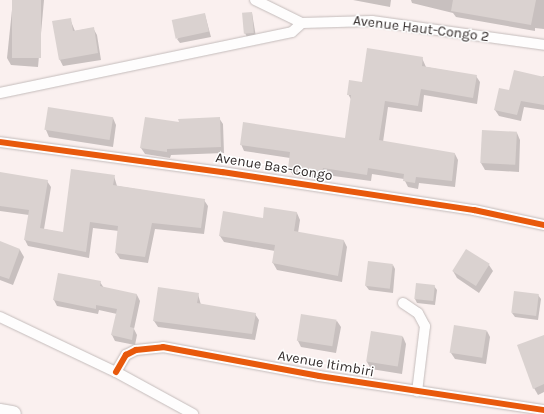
<!DOCTYPE html>
<html>
<head>
<meta charset="utf-8">
<style>
	body { margin:0 }
	#map { position:relative; width:544px; height:414px; overflow:hidden; background:#faf0ef; font-family:Karla,sans-serif }
	div>[style] { position:absolute }
	[style*='--x'] { left:calc(var(--x)*1px); top:calc(var(--y)*1px); width:calc(var(--w)*1px); rotate:calc(var(--a)*1deg) }
	.shadow>* { inset:0; background:#0003 }
	.building>* { inset:0; background:#dad2d0; transform-origin:0 0 }
	.roads { filter:drop-shadow(0 0 1px #c4bcbb) drop-shadow(0 0 1px #c4bcbb) }
	.minor>* { height:10px; margin:-5px; padding:0 5px; transform-origin:5px; border-radius:5px; background:#fefdfd }
	.primary>* { height:16px; margin:-8px; padding:0 8px; transform-origin:8px; border-radius:8px; background:#fefdfd }
	.cycleway>* { height:6px; margin:-3px; padding:0 3px; transform-origin:3px; border-radius:3px; background:#e8590c }
	span { translate:-50% -50%; white-space:nowrap; text-align:center; line-height:1.15; -webkit-text-stroke:3px #fff; paint-order:stroke }
	.street-label { font-size:14px; color:#322b2a }
</style>
</head>
<body>
<div id="map">
	<div class="shadow">
		<div style="clip-path:polygon(13px 0,44px 0,38px 67px,11px 65px,7px 58px)"></div>
		<div style="clip-path:polygon(353px 0,391px 0,390px 7px)"></div>
		<div style="clip-path:polygon(411px 0,544px 0,544px 29px,535px 28px,535px 31px,456px 17px,453px 13px,412px 3px)"></div>
		<div style="clip-path:polygon(252px 13px,256px 37px,247px 37px,245px 33px)"></div>
		<div style="clip-path:polygon(205px 15px,211px 37px,180px 43px,177px 39px)"></div>
		<div style="clip-path:polygon(70px 19px,75px 31px,93px 28px,97px 35px,101px 60px,63px 66px,60px 60px)"></div>
		<div style="clip-path:polygon(422px 58px,426px 67px,476px 76px,480px 82px,477px 104px,424px 95px,422px 112px,388px 107px,383px 142px,455px 154px,458px 160px,455px 187px,419px 183px,418px 189px,408px 187px,404px 179px,372px 174px,371px 181px,326px 175px,326px 180px,293px 175px,289px 169px,290px 158px,244px 151px,241px 144px,346px 139px,352px 101px,348px 94px,363px 83px)"></div>
		<div style="clip-path:polygon(544px 76px,544px 110px,524px 107px,521px 121px,499px 116px,495px 110px,510px 91px)"></div>
		<div style="clip-path:polygon(113px 118px,116px 125px,113px 147px,49px 137px,46px 130px)"></div>
		<div style="clip-path:polygon(219px 118px,223px 124px,224px 153px,171px 155px,170px 158px,145px 154px,141px 148px,180px 123px)"></div>
		<div style="clip-path:polygon(483px 132px,517px 133px,520px 140px,519px 172px,485px 170px,481px 163px)"></div>
		<div style="clip-path:polygon(0 173px,47px 181px,51px 187px,44px 229px,63px 233px,114px 176px,117px 186px,204px 200px,208px 206px,204px 234px,155px 229px,148px 263px,120px 259px,116px 253px,119px 231px,93px 228px,89px 258px,28px 246px,25px 240px,29px 215px,0 211px)"></div>
		<div style="clip-path:polygon(297px 213px,300px 220px,298px 233px,344px 241px,347px 247px,342px 282px,277px 270px,273px 263px,275px 251px,224px 242px,220px 236px,263px 219px)"></div>
		<div style="clip-path:polygon(0 242px,20px 250px,24px 257px,13px 285px,0 280px)"></div>
		<div style="clip-path:polygon(393px 265px,395px 269px,393px 293px,369px 290px,366px 286px)"></div>
		<div style="clip-path:polygon(489px 265px,493px 271px,479px 293px,457px 278px,453px 271px)"></div>
		<div style="clip-path:polygon(100px 282px,104px 288px,137px 295px,140px 301px,134px 329px,137px 335px,135px 345px,115px 341px,112px 335px,117px 314px,99px 310px,98px 314px,57px 306px,54px 300px)"></div>
		<div style="clip-path:polygon(434px 286px,437px 290px,435px 305px,417px 303px,415px 299px)"></div>
		<div style="clip-path:polygon(198px 294px,201px 305px,255px 314px,259px 320px,255px 340px,158px 327px,154px 321px)"></div>
		<div style="clip-path:polygon(538px 295px,541px 299px,538px 320px,515px 317px,512px 313px)"></div>
		<div style="clip-path:polygon(337px 321px,341px 327px,336px 353px,301px 347px,298px 341px)"></div>
		<div style="clip-path:polygon(487px 331px,490px 337px,486px 364px,455px 359px,451px 353px)"></div>
		<div style="clip-path:polygon(372px 333px,403px 337px,406px 344px,402px 374px,371px 369px,367px 362px)"></div>
		<div style="clip-path:polygon(544px 336px,544px 392px,538px 395px,534px 388px)"></div>
	</div>
	<div class="building">
		<div style="left:12px;top:0;width:29px;height:58px"></div>
		<div style="clip-path:polygon(453px 0,536px 0,531px 25px,451px 11px)"></div>
		<div style="left:252px;top:12px;width:21px;height:10px;rotate:85deg"></div>
		<div style="left:205px;top:13px;width:19px;height:34px;rotate:78deg"></div>
		<div style="clip-path:polygon(71px 18px,73px 31px,94px 27px,98px 53px,59px 60px,52px 21px)"></div>
		<div style="clip-path:polygon(367px 48px,423px 57px,422px 66px,477px 75px,473px 98px,421px 89px,418px 106px,385px 101px,379px 140px,455px 153px,452px 181px,416px 177px,415px 183px,403px 181px,404px 174px,368px 168px,367px 175px,323px 168px,322px 174px,288px 169px,290px 152px,240px 145px,243px 122px,345px 138px,351px 95px,347px 95px,349px 80px,362px 82px)"></div>
		<div style="clip-path:polygon(514px 70px,544px 77px,544px 105px,521px 101px,517px 115px,494px 110px,499px 88px,509px 90px)"></div>
		<div style="left:48px;top:107px;width:66px;height:23px;rotate:9deg"></div>
		<div style="clip-path:polygon(145px 117px,179px 122px,178px 119px,220px 117px,221px 147px,167px 149px,167px 152px,140px 148px)"></div>
		<div style="left:482px;top:130px;width:35px;height:33px;rotate:3deg"></div>
		<div style="clip-path:polygon(71px 169px,115px 175px,113px 185px,205px 199px,201px 228px,152px 223px,145px 257px,115px 253px,118px 226px,90px 222px,86px 252px,24px 240px,29px 210px,0 206px,0 172px,48px 180px,40px 228px,63px 232px)"></div>
		<div style="clip-path:polygon(264px 207px,297px 212px,294px 231px,344px 240px,338px 276px,272px 263px,275px 245px,219px 236px,223px 211px,263px 218px)"></div>
		<div style="clip-path:polygon(0 241px,20px 249px,9px 279px,0 276px)"></div>
		<div style="left:466px;top:249px;width:28px;height:26px;rotate:32deg"></div>
		<div style="left:368px;top:261px;width:25px;height:25px;rotate:7deg"></div>
		<div style="clip-path:polygon(58px 273px,101px 281px,100px 286px,137px 294px,130px 327px,134px 328px,132px 340px,111px 335px,117px 309px,96px 305px,96px 309px,53px 300px)"></div>
		<div style="left:416px;top:283px;width:19px;height:16px;rotate:6deg"></div>
		<div style="clip-path:polygon(158px 287px,199px 293px,197px 303px,256px 313px,252px 334px,153px 321px)"></div>
		<div style="left:514px;top:291px;width:25px;height:22px;rotate:7deg"></div>
		<div style="left:301px;top:314px;width:36px;height:27px;rotate:9deg"></div>
		<div style="left:454px;top:325px;width:33px;height:28px;rotate:9deg"></div>
		<div style="left:371px;top:331px;width:32px;height:31px;rotate:9deg"></div>
		<div style="clip-path:polygon(544px 335px,544px 384px,533px 389px,517px 345px)"></div>
	</div>
	<div class="roads">
		<div class="minor">
			<div style="--x:255;--y:0;--w:52;--a:26.1"></div>
			<div style="--x:302;--y:23;--w:70;--a:-1.6"></div>
			<div style="--x:372;--y:21;--w:174;--a:7.9"></div>
			<div style="--x:0;--y:93;--w:298;--a:-11.8"></div>
			<div style="--x:292;--y:32;--w:13;--a:-42"></div>
			<div style="--x:0;--y:142;--w:224;--a:7.7"></div>
			<div style="--x:222;--y:172;--w:255;--a:8.6"></div>
			<div style="--x:474;--y:210;--w:72;--a:12.1"></div>
			<div style="--x:403;--y:303;--w:18;--a:34"></div>
			<div style="--x:418;--y:313;--w:15;--a:62"></div>
			<div style="--x:425;--y:326;--w:66;--a:96.9"></div>
			<div style="--x:0;--y:317;--w:128;--a:25.4"></div>
			<div style="--x:116;--y:372;--w:88;--a:28.6"></div>
			<div style="--x:116;--y:372;--w:20;--a:-60"></div>
			<div style="--x:126;--y:355;--w:11;--a:-27"></div>
			<div style="--x:136;--y:350;--w:27;--a:-6"></div>
			<div style="--x:163;--y:347;--w:159;--a:10.5"></div>
			<div style="--x:319;--y:376;--w:228;--a:8.6"></div>
		</div>
		<div class="primary">
			<div style="--x:0;--y:412;--w:13;--a:9"></div>
		</div>
	</div>
	<div class="cycleway">
		<div style="--x:0;--y:142;--w:224;--a:7.7"></div>
		<div style="--x:222;--y:172;--w:255;--a:8.6"></div>
		<div style="--x:474;--y:210;--w:72;--a:12.1"></div>
		<div style="--x:116;--y:372;--w:20;--a:-60"></div>
		<div style="--x:126;--y:355;--w:11;--a:-27"></div>
		<div style="--x:136;--y:350;--w:27;--a:-6"></div>
		<div style="--x:163;--y:347;--w:159;--a:10.5"></div>
		<div style="--x:319;--y:376;--w:228;--a:8.6"></div>
	</div>
	<div class="street-label">
		<span style="left:421px;top:29px;rotate:7deg">Avenue Haut-Congo 2</span>
		<span style="left:274px;top:167px;rotate:9deg">Avenue Bas-Congo</span>
		<span style="left:326px;top:364px;rotate:10deg">Avenue Itimbiri</span>
	</div>
</div>
</body>
</html>
